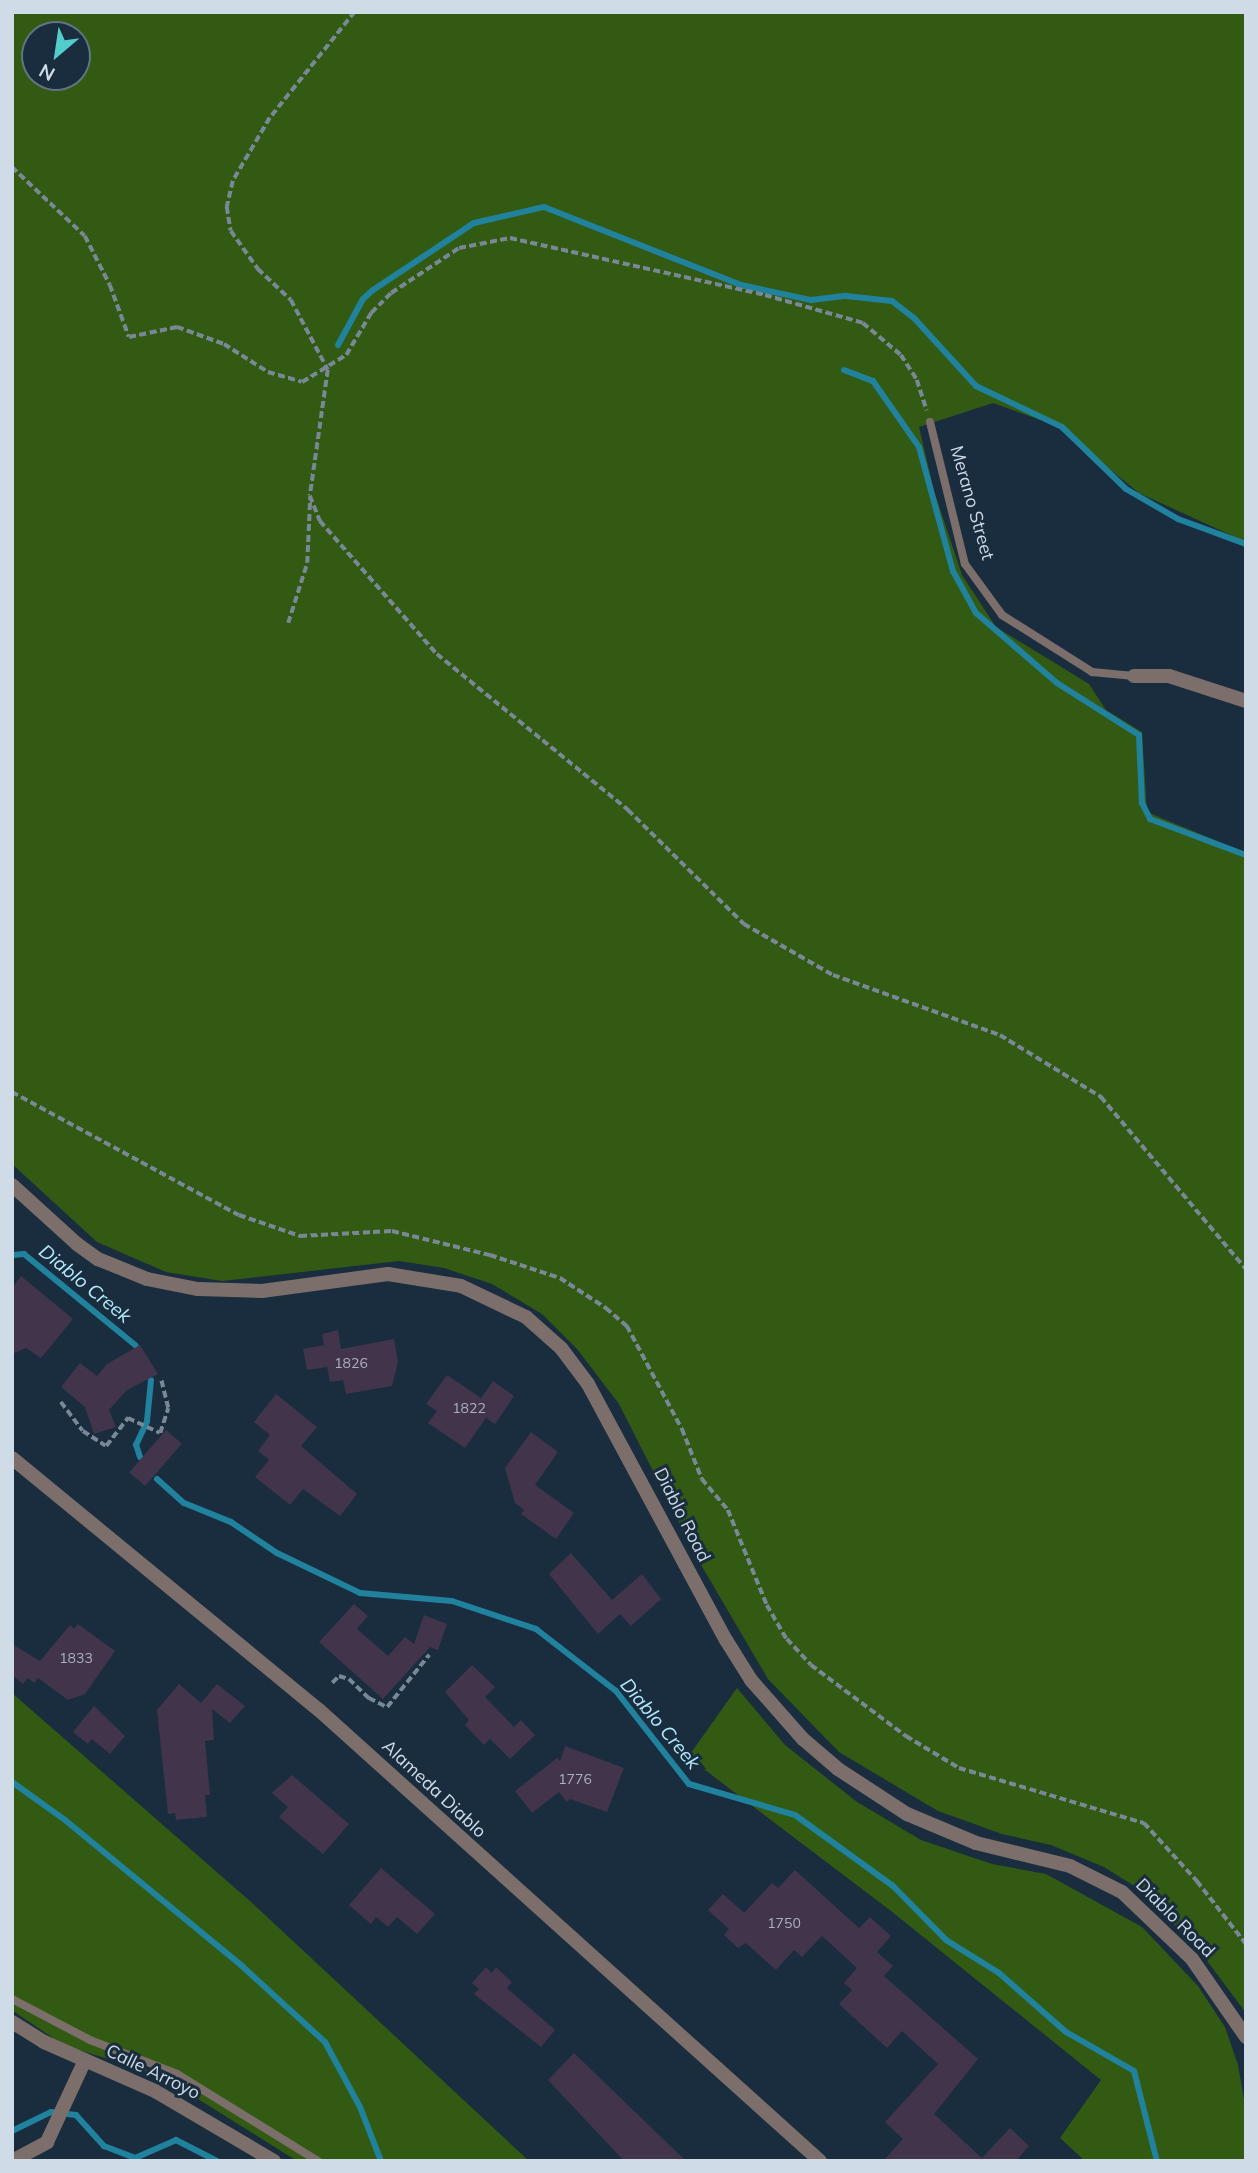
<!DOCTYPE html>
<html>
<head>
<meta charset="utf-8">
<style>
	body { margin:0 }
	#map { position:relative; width:1258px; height:2173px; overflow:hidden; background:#192d3f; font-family:Mulish,sans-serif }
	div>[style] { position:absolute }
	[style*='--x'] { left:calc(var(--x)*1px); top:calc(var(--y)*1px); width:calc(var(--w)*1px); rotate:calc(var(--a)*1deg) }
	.green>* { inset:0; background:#325a13 }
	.stream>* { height:6px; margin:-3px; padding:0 3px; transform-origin:3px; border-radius:3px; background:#20829d }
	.building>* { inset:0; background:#41344b; transform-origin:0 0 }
	.path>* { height:3.5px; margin-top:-1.75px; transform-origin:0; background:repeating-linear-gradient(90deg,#788897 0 7px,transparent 0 10.5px) }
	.service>* { height:8px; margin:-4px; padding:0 4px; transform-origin:4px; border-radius:4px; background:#7c6e6a }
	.minor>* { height:14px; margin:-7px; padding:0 7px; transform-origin:7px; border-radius:7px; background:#7c6e6a }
	.tertiary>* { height:14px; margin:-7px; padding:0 7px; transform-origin:7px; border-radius:7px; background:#7c6e6a }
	span { translate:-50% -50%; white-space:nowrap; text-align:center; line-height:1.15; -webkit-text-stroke:6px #192d3f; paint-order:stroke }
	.number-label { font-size:14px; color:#acb1c0 }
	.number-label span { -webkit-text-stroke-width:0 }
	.street-label { font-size:18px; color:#cfdbe7 }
	.water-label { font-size:19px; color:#b5eafc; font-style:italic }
	.frame { position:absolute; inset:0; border:14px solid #cfdbe7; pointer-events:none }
	.north { position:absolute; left:21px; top:21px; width:70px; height:70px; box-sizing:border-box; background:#192d3f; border:2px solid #627382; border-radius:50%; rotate:209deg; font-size:19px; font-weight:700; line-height:28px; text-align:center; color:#cfdbe7 }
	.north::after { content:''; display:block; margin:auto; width:24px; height:32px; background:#53cdcb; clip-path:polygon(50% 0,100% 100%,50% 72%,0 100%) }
</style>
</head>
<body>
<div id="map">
	<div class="green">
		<div style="clip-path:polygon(evenodd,12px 12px,1246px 12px,1246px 542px,1139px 493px,1057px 426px,993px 403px,919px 427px,934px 491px,962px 575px,996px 627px,1089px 684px,1106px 710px,1142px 732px,1147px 812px,1246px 853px,1246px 2013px,1199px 1950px,1139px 1889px,1104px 1867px,1051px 1845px,1002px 1834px,938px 1811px,839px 1752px,768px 1679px,697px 1558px,619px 1404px,577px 1349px,542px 1314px,492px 1284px,444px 1268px,399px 1261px,222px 1281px,166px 1272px,97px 1242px,12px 1164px,12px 12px,35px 35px,77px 35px,77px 77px,35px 77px,35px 35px)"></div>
		<div style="clip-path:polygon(737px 1688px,785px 1745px,857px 1802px,921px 1840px,992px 1864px,1046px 1874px,1142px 1927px,1198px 1986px,1225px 2027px,1238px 2065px,1246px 2111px,1246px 2161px,1085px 2161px,1060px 2138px,1101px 2080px,891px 1911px,688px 1757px)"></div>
		<div style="clip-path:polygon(12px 1693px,251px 1902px,529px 2161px,297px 2161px,182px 2089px,137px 2068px,63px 2045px,12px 2010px)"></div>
	</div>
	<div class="stream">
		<div style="--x:338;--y:345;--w:52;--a:-61.5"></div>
		<div style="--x:363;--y:299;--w:13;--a:-42"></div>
		<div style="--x:373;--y:290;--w:121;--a:-33.6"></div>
		<div style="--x:474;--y:223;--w:72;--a:-12.9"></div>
		<div style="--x:544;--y:207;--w:212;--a:21.6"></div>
		<div style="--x:741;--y:285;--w:72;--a:12.1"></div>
		<div style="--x:811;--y:300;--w:35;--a:-7"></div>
		<div style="--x:846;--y:296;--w:46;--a:6.2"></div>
		<div style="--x:892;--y:301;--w:28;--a:38"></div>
		<div style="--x:914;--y:318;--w:92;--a:47.6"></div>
		<div style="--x:976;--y:386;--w:95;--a:25.5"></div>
		<div style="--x:1062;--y:427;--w:89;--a:44.1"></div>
		<div style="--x:1126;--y:489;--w:60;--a:30"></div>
		<div style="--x:1178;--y:519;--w:72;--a:20.2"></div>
		<div style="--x:844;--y:370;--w:31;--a:21"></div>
		<div style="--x:873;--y:381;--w:80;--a:55.1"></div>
		<div style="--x:919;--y:447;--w:129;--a:74.7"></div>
		<div style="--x:953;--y:571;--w:48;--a:61.3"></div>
		<div style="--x:976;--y:613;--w:107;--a:40.8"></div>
		<div style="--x:1057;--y:683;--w:97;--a:32.4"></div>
		<div style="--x:1139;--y:735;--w:68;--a:87.5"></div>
		<div style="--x:1142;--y:803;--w:18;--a:63"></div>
		<div style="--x:1150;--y:819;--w:103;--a:20.6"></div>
		<div style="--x:12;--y:1255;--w:12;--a:-5"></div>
		<div style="--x:24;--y:1254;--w:144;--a:39.3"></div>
		<div style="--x:140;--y:1457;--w:13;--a:-108"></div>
		<div style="--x:136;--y:1445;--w:26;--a:-65"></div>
		<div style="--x:147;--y:1421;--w:41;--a:-84.4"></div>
		<div style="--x:157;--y:1479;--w:36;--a:42"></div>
		<div style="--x:184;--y:1503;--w:51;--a:22"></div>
		<div style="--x:231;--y:1522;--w:55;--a:34"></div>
		<div style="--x:277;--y:1553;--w:92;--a:25.7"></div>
		<div style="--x:360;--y:1593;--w:92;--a:5"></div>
		<div style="--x:452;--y:1601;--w:89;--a:18.4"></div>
		<div style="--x:536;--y:1629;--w:101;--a:37.8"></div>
		<div style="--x:616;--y:1691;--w:118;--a:51.9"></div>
		<div style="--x:689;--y:1784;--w:110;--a:16.3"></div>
		<div style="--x:795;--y:1815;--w:121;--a:35.9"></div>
		<div style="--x:893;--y:1886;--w:76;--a:45.5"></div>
		<div style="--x:946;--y:1940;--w:62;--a:31.9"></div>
		<div style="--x:999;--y:1973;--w:89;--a:41.4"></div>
		<div style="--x:1066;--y:2032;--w:78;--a:29.8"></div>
		<div style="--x:1134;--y:2071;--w:93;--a:75.7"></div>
		<div style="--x:12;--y:1782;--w:65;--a:35.6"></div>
		<div style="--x:65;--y:1820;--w:229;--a:39.5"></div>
		<div style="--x:242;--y:1966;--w:113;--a:42.5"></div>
		<div style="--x:325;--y:2042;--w:74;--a:61.7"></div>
		<div style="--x:360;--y:2107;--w:58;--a:68.7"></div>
		<div style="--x:12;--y:2131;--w:43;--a:-26"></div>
		<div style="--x:51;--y:2112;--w:25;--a:7"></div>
		<div style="--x:76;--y:2115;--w:42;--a:47.9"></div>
		<div style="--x:104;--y:2146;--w:33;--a:21"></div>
		<div style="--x:135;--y:2158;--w:45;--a:-23.7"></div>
		<div style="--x:176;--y:2140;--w:46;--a:27.1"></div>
	</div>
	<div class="building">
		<div style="clip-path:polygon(21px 1276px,73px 1319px,41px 1358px,26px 1348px,12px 1354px,12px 1288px)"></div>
		<div style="clip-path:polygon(338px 1330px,341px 1349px,394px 1339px,398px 1362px,392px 1386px,346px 1394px,343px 1380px,330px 1382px,327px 1367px,307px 1370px,303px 1349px,324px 1345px,322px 1334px)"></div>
		<div style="clip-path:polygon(140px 1345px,158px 1374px,127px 1390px,109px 1410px,116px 1427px,94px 1434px,85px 1407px,61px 1387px,80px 1363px,97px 1376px,107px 1364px)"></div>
		<div style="clip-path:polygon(447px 1375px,481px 1398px,493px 1381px,514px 1396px,495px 1424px,486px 1418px,465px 1448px,428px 1423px,437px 1411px,426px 1404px)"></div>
		<div style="clip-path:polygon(276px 1394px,317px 1427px,301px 1446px,357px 1494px,340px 1516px,303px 1489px,290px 1505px,255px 1477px,269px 1460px,258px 1451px,270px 1435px,254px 1422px)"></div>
		<div style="left:166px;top:1430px;width:21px;height:56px;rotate:41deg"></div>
		<div style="clip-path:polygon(531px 1432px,558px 1452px,535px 1485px,574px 1513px,556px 1539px,521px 1514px,524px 1510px,515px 1503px,505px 1468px)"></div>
		<div style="clip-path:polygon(571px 1553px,612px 1600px,642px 1574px,661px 1599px,631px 1626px,620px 1614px,598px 1634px,549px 1574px)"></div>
		<div style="clip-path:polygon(354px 1604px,368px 1616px,357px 1629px,388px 1656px,405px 1637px,414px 1644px,424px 1615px,447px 1624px,438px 1650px,430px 1647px,383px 1699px,319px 1642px)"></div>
		<div style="clip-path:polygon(78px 1624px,115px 1651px,85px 1694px,68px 1700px,38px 1678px,34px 1683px,28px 1678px,23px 1684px,12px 1675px,12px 1644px,40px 1661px,70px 1625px,74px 1629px)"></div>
		<div style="clip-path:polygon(472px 1665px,495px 1687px,485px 1697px,514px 1727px,521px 1720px,535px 1735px,510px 1759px,490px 1739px,484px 1745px,465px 1725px,469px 1720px,445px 1692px)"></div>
		<div style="clip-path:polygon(179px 1684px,201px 1703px,217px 1684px,245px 1706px,230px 1723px,212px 1709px,214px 1740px,205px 1741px,210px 1795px,205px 1795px,207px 1817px,176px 1820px,175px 1813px,168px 1814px,157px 1710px)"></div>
		<div style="clip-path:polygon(94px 1706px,125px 1736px,110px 1754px,92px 1739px,88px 1744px,73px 1732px)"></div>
		<div style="clip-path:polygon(565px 1746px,624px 1768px,607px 1812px,570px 1799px,567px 1802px,559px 1792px,532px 1813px,515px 1791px,557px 1758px,560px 1761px)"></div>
		<div style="clip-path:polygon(292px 1775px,349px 1824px,323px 1854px,279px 1817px,288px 1807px,272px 1793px)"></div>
		<div style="clip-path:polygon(381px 1868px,435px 1914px,417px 1934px,397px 1917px,388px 1927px,376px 1917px,371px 1924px,349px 1905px)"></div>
		<div style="clip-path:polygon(795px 1870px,859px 1928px,870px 1917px,891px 1936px,877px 1952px,893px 1966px,884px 1976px,978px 2059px,934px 2114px,982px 2158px,1010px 2128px,1029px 2146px,1016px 2161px,883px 2161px,903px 2139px,885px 2122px,938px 2064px,902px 2031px,887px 2048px,839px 2004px,852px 1990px,844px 1983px,857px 1968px,822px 1936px,802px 1957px,794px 1950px,776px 1970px,746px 1943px,738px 1948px,724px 1935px,729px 1929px,708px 1910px,723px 1894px,744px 1913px,772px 1883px,778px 1888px)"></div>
		<div style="clip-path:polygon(486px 1967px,492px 1973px,496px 1967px,512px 1982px,507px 1988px,555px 2030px,541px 2047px,474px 1994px,479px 1989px,472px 1983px)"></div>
		<div style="clip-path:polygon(574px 2053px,686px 2161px,624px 2161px,548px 2080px)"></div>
	</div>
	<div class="path">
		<div style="--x:355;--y:12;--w:136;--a:128.7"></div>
		<div style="--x:270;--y:118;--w:73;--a:120.4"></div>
		<div style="--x:233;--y:181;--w:27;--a:103"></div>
		<div style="--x:227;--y:207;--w:24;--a:81"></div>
		<div style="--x:231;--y:231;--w:47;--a:54.6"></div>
		<div style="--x:258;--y:269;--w:45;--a:43.2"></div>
		<div style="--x:291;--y:300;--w:79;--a:62.1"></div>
		<div style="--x:328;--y:370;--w:127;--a:98.1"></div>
		<div style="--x:310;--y:496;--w:27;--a:68"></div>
		<div style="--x:320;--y:521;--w:177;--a:48.7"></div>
		<div style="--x:437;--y:654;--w:247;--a:39.2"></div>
		<div style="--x:628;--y:810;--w:163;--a:44.5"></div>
		<div style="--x:744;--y:924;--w:103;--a:29.8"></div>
		<div style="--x:833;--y:975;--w:177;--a:19.8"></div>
		<div style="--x:1000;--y:1035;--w:119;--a:31.5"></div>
		<div style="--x:1101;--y:1097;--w:225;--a:49.9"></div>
		<div style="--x:12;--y:167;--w:100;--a:43.4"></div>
		<div style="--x:85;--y:236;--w:55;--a:63"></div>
		<div style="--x:110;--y:285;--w:55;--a:69.9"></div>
		<div style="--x:129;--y:337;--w:49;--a:-11.8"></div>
		<div style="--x:177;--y:327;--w:50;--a:19.9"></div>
		<div style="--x:224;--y:344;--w:52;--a:32.5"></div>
		<div style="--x:268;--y:372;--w:35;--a:16"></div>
		<div style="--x:302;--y:382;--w:52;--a:-31.5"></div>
		<div style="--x:346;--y:355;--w:49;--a:-59.2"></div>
		<div style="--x:371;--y:313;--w:28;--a:-45"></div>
		<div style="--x:391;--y:293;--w:82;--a:-33.5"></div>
		<div style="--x:459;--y:248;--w:52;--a:-11.1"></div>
		<div style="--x:510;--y:238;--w:261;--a:12.6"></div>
		<div style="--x:765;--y:295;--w:102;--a:15.9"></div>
		<div style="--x:863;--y:323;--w:50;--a:40.1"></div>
		<div style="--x:901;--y:355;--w:30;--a:57"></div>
		<div style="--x:917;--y:380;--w:32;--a:72"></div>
		<div style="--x:288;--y:623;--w:63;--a:-72.4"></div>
		<div style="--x:307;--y:563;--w:65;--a:-87.4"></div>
		<div style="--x:12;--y:1092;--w:258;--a:28.5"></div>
		<div style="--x:239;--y:1215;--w:65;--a:19"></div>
		<div style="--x:300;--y:1236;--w:92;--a:-3.1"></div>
		<div style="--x:392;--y:1231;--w:101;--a:13.8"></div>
		<div style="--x:490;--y:1255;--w:74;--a:18.2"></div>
		<div style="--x:560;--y:1278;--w:55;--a:33.1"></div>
		<div style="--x:606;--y:1308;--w:28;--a:41"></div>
		<div style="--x:627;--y:1326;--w:117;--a:61.9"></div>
		<div style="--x:682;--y:1429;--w:54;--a:68.2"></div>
		<div style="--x:702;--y:1479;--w:40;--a:50"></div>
		<div style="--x:728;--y:1510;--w:103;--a:67.7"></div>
		<div style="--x:767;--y:1605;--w:39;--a:60"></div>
		<div style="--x:787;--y:1639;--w:35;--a:47"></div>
		<div style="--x:811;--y:1665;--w:119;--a:36.8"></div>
		<div style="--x:906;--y:1736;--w:62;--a:31.1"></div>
		<div style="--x:959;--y:1768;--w:193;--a:16.6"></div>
		<div style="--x:1144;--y:1823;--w:79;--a:47.6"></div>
		<div style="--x:1197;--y:1881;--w:80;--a:52.1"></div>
		<div style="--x:61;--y:1402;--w:36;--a:53"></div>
		<div style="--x:83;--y:1431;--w:27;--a:33"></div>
		<div style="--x:106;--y:1446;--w:36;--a:-52"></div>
		<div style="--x:128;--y:1418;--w:35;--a:25"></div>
		<div style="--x:160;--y:1433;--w:26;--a:-72"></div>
		<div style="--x:168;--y:1408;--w:29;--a:-104"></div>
		<div style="--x:332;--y:1683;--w:10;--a:-45"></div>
		<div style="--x:339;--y:1676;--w:10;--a:17"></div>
		<div style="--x:349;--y:1679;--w:28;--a:44"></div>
		<div style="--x:369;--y:1698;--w:20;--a:27"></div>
		<div style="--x:387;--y:1707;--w:67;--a:-51.1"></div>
	</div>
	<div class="service">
		<div style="--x:930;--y:422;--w:146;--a:76.2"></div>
		<div style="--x:965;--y:564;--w:63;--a:54"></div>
		<div style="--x:1002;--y:615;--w:107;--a:32.3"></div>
		<div style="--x:1092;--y:672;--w:42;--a:5.4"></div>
		<div style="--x:12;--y:1999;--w:88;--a:27.7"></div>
		<div style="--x:90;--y:2040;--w:93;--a:21.3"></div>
		<div style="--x:177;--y:2074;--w:166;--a:31.7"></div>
	</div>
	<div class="minor">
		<div style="--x:1134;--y:676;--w:35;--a:0"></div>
		<div style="--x:1169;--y:676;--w:81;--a:18"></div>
		<div style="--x:12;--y:1458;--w:397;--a:39.4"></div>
		<div style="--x:319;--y:1710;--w:674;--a:41.99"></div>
		<div style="--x:12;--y:2022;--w:38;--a:32"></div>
		<div style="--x:44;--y:2042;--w:121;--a:23.8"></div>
		<div style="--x:155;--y:2091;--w:138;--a:30.5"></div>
		<div style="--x:12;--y:2161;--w:40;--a:-28"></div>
		<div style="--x:47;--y:2142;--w:90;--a:-65.1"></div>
	</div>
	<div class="tertiary">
		<div style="--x:12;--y:1185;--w:88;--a:42.2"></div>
		<div style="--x:77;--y:1244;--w:26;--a:36"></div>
		<div style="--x:98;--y:1259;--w:53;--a:22.2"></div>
		<div style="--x:147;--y:1279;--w:52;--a:11.1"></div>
		<div style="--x:198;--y:1289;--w:64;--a:1.8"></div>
		<div style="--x:262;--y:1291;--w:127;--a:-7.7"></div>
		<div style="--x:388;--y:1274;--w:74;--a:9.3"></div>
		<div style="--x:461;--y:1286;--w:72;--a:25.5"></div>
		<div style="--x:526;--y:1317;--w:47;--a:41.5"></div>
		<div style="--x:561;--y:1348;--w:45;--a:53.1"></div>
		<div style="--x:588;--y:1384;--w:291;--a:61.7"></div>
		<div style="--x:726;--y:1640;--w:47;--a:58"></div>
		<div style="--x:751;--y:1680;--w:79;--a:48.6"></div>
		<div style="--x:803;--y:1739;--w:46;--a:40.6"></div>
		<div style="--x:838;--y:1769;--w:82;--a:33.1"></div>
		<div style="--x:907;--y:1814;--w:75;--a:22.8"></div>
		<div style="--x:976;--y:1843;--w:97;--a:13.7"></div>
		<div style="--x:1070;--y:1866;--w:58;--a:26.6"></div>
		<div style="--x:1122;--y:1892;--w:97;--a:43.7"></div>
		<div style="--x:1192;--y:1959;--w:95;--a:55.3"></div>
	</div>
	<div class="number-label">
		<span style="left:351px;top:1363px">1826</span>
		<span style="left:469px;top:1408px">1822</span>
		<span style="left:76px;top:1658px">1833</span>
		<span style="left:575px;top:1779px">1776</span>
		<span style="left:784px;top:1923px">1750</span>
	</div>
	<div class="street-label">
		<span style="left:972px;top:503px;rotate:74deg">Merano Street</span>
		<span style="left:682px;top:1515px;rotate:63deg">Diablo Road</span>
		<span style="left:434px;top:1789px;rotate:43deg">Alameda Diablo</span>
		<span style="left:1175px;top:1918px;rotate:45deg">Diablo Road</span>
		<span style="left:153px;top:2072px;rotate:26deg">Calle Arroyo</span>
	</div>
	<div class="water-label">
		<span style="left:85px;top:1284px;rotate:39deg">Diablo Creek</span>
		<span style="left:660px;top:1724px;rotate:50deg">Diablo Creek</span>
	</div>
	<div class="frame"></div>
	<div class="north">N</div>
</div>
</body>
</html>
